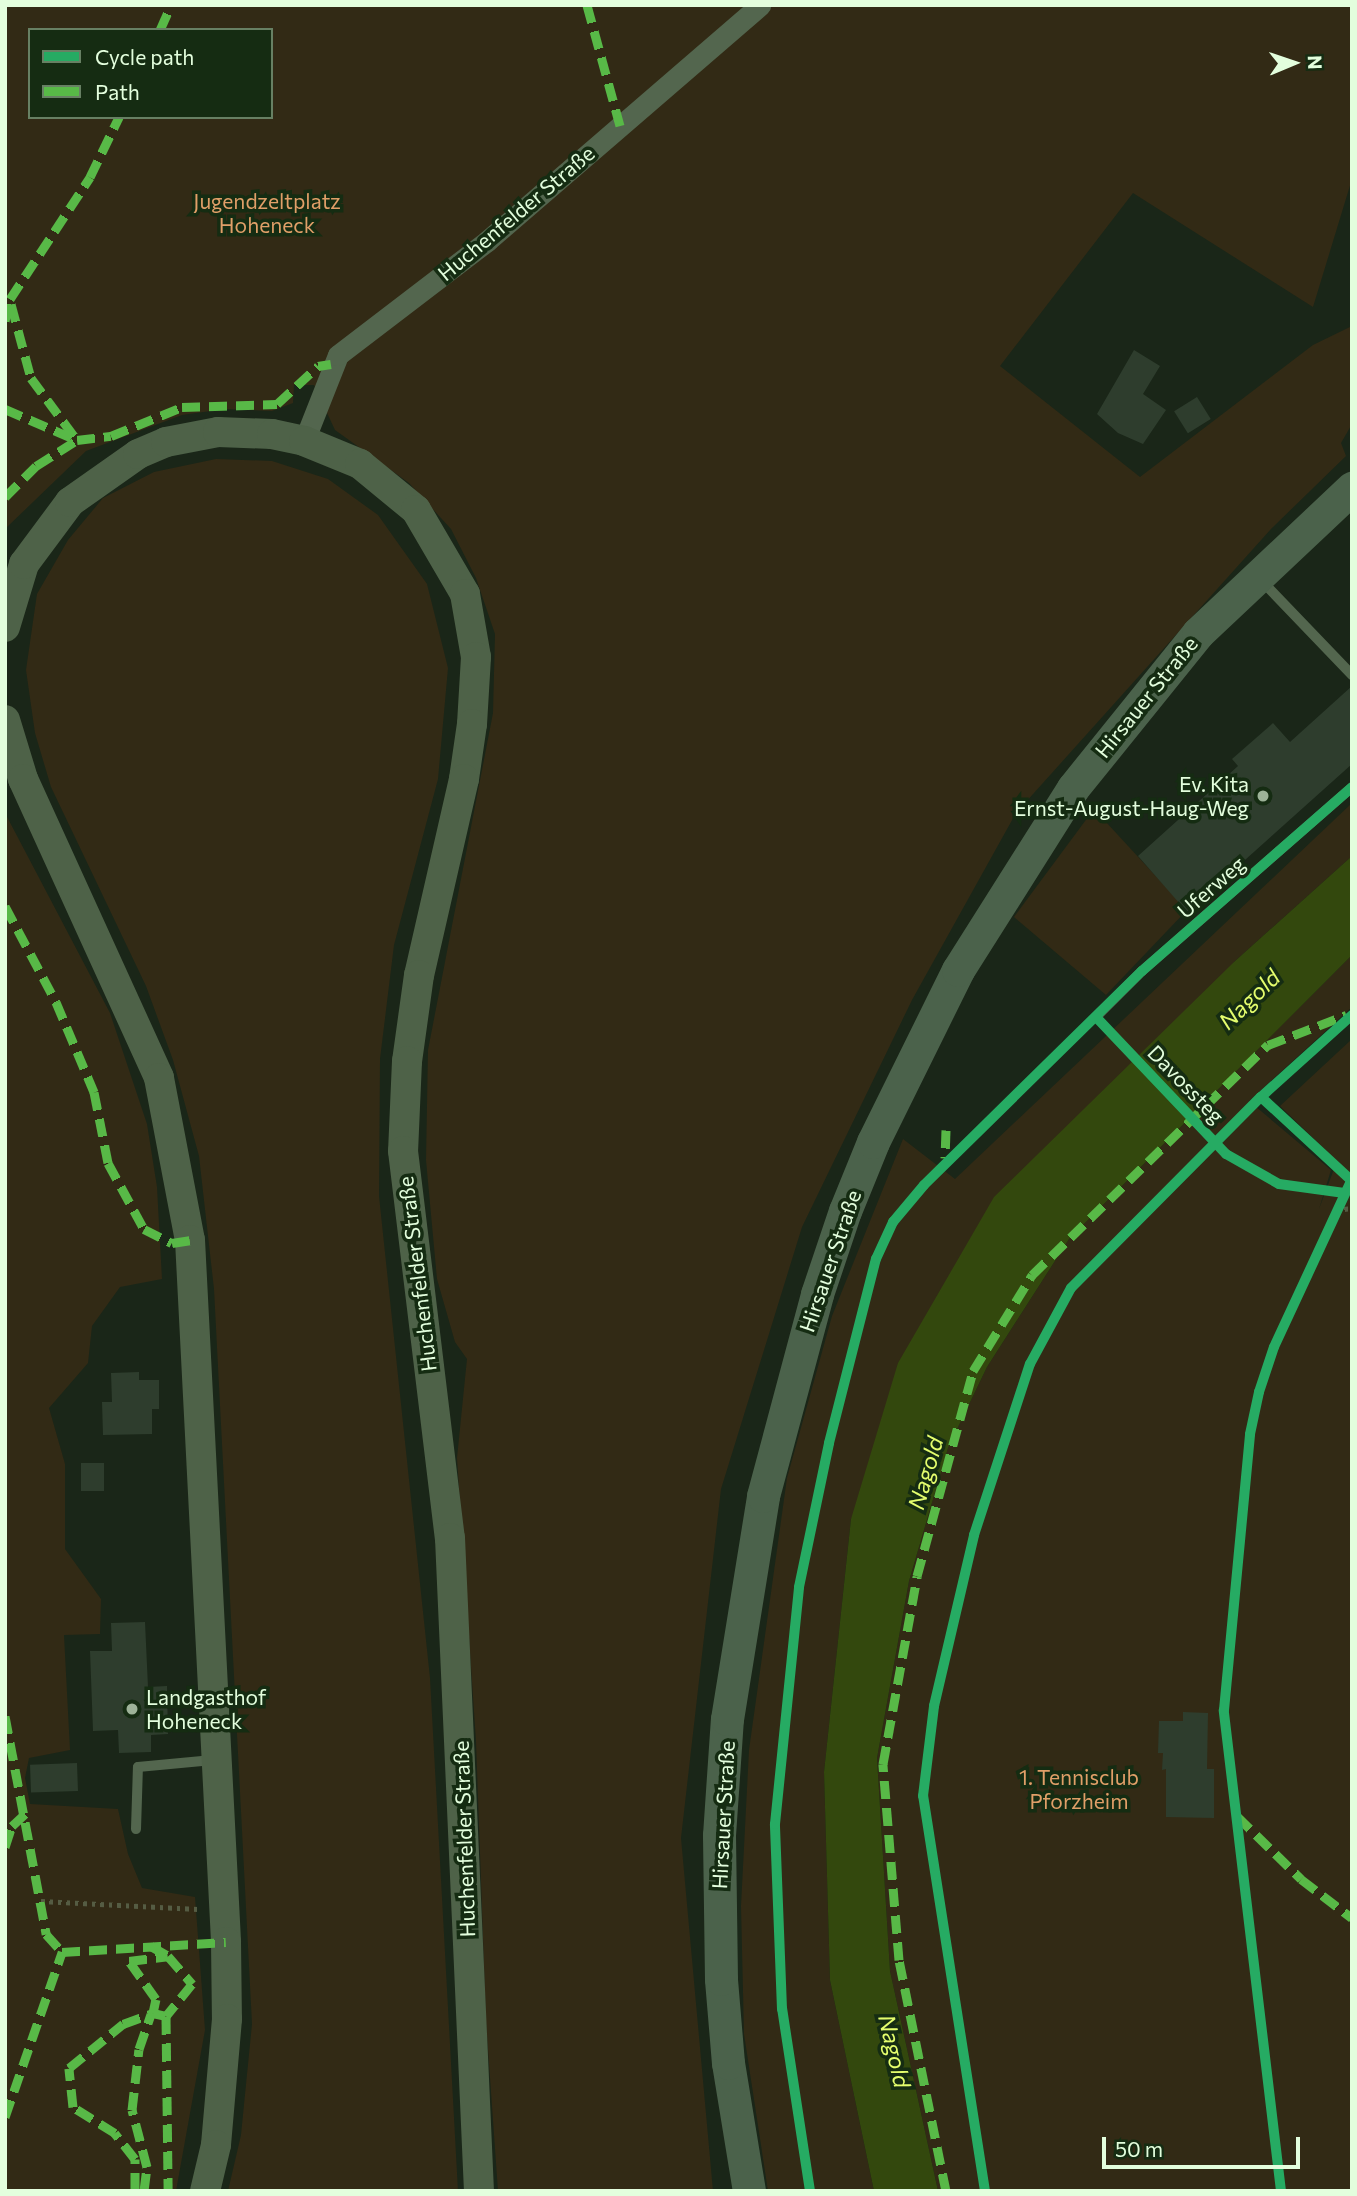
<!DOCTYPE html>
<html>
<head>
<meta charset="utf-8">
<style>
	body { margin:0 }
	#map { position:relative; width:1357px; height:2196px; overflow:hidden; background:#1a2618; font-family:Commissioner,sans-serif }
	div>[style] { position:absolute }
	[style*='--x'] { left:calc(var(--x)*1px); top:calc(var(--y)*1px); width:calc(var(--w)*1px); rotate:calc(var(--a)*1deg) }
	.green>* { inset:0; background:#322a15 }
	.water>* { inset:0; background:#33480d }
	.building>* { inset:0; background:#2e3d2d; transform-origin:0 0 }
	.path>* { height:4.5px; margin-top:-2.25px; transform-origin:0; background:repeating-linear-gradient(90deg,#555c43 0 3.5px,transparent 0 8.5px) }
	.lane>* { height:10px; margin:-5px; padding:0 5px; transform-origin:5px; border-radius:5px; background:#53664e }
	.street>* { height:21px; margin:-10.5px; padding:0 10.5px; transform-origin:10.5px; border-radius:10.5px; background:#53664e }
	.secondary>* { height:30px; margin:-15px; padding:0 15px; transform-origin:15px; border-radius:15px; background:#4e6248 }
	.primary>* { height:33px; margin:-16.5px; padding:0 16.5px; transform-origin:16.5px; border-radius:16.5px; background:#4b624b }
	.quiet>* { height:9px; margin-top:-4.5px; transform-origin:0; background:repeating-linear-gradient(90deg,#58b947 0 18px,transparent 0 27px) }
	.cycleway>* { height:10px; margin:-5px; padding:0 5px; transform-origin:5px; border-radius:5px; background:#26ab63 }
	.dots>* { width:19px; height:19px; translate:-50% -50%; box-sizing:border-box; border:4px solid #152c12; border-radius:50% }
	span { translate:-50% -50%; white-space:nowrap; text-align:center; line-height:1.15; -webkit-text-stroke:7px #152c12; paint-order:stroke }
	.park-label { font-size:21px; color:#e09f68 }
	.street-label { font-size:21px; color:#e3fedd }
	.poi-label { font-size:21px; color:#e3fedd }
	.right { translate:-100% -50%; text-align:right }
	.left { translate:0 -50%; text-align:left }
	.water-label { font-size:23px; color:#e4fd6d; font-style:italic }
	.frame { position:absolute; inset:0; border:7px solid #e3fedd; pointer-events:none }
	.legend { position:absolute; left:28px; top:28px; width:245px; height:91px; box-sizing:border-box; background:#152c12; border:2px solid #678063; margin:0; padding:9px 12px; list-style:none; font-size:21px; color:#e3fedd }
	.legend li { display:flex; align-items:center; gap:14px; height:35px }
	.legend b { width:35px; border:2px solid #678063 }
	.north { position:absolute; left:1259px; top:28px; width:70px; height:70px; -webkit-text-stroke:5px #152c12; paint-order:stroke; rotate:88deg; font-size:19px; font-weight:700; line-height:28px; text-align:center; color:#e3fedd }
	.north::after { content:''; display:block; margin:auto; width:24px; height:32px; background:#e3fedd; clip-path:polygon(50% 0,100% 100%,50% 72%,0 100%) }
	.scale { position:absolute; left:1102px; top:2137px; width:198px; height:32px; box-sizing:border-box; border:4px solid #e3fedd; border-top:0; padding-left:9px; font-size:21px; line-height:24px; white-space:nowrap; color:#e3fedd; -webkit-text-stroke:5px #152c12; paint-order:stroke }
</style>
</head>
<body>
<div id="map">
	<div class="green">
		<div style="clip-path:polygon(evenodd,5px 5px,1352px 5px,1352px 179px,1313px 307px,1133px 193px,1000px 366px,1140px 477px,1313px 345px,1352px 326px,1352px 424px,1341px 443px,1346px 456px,1271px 529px,1016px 813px,912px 1000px,802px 1227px,721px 1489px,681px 1838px,713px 2191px,498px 2191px,486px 2021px,476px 1741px,457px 1458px,467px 1359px,455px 1342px,437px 1279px,426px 1160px,428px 1050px,493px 713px,495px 634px,476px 578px,451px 529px,409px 483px,335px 430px,314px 385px,294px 385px,293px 403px,272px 411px,225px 409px,182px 415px,86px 451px,5px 529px,5px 5px,30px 30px,271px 30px,271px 117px,30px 117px,30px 30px)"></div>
		<div style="clip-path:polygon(216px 459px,272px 461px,328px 479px,378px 515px,427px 584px,448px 668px,438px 779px,394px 945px,380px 1059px,379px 1196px,430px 1678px,458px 2191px,228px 2191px,241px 2135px,252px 2024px,214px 1289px,199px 1156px,173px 1060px,146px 986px,51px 787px,35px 733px,26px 670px,37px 594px,68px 540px,103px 498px,154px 472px)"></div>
		<div style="clip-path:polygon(1352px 803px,1352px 856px,1234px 962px,851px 1519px,824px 1772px,830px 1980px,874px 2191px,768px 2191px,744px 2034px,741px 1906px,749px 1750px,787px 1478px,832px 1316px,903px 1139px,955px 1179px)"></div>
		<div style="clip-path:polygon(1094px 809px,1187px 910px,1106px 995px,1014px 917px)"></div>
		<div style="clip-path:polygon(5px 813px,110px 1013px,147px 1124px,157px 1187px,162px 1279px,120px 1287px,92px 1326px,88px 1363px,49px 1408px,65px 1464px,65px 1549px,101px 1599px,100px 1634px,64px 1635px,70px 1750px,29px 1758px,25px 1778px,30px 1804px,118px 1809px,128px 1854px,142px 1888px,195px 1897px,205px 2030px,176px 2191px,5px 2191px)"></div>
		<div style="clip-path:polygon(1352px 955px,1352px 1007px,1249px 1101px,1331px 1170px,1319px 1209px,1337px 1161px,1280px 1106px,1352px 1039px,1352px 2191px,938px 2191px,890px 1971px,877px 1758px,909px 1581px,948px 1448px,987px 1367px,1069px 1239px)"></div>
	</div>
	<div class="water">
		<div style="clip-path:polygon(1352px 856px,1352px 955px,1069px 1239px,987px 1367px,948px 1448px,909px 1581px,877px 1758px,890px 1971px,938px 2191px,874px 2191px,830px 1980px,824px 1772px,851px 1519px,898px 1363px,994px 1197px,1234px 962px)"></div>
	</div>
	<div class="building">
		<div style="clip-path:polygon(1134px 350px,1160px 366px,1143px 394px,1166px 410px,1143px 444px,1118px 433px,1097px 414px)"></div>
		<div style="left:1197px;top:397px;width:26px;height:27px;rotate:58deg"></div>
		<div style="clip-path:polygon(1352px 686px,1352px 764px,1187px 912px,1138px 856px,1238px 766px,1232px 759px,1273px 723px,1290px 742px)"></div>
		<div style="clip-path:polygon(139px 1372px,139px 1380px,159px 1380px,159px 1409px,152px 1409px,152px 1434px,103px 1435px,102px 1402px,112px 1402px,111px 1373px)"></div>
		<div style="left:81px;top:1463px;width:23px;height:28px"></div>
		<div style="clip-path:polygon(145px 1622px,148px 1687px,167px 1686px,168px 1734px,151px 1735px,151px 1752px,119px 1753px,118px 1730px,93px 1731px,90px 1651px,112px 1651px,111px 1623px)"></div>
		<div style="clip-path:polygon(1183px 1712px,1208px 1713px,1207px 1769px,1214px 1769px,1214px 1818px,1166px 1817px,1166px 1769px,1162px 1770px,1163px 1753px,1158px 1753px,1159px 1721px,1183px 1721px)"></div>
		<div style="left:77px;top:1763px;width:28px;height:47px;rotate:88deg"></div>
	</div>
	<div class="path">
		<div style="--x:1106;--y:1028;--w:174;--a:46.4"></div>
		<div style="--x:1226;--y:1154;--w:61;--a:29.5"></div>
		<div style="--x:1279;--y:1184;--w:66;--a:7.9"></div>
		<div style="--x:1261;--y:1097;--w:122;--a:42.7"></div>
		<div style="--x:1336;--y:1210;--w:16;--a:-7"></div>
		<div style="--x:41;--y:1901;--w:157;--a:2.9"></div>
	</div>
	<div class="lane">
		<div style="--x:1260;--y:579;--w:133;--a:46.2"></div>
		<div style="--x:1096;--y:1017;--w:65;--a:-45"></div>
		<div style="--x:1142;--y:971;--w:279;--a:-41.2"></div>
		<div style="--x:136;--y:1829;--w:62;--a:-88.2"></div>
		<div style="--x:138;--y:1767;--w:75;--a:-5.3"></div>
	</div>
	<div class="street">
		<div style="--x:304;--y:441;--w:92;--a:-68.4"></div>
		<div style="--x:338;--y:355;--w:188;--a:-37.4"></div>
		<div style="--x:487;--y:241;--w:361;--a:-40.8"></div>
	</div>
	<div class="secondary">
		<div style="--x:5;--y:627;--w:66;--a:-73.2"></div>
		<div style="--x:24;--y:564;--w:77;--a:-53.4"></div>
		<div style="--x:70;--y:502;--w:83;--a:-35.2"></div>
		<div style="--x:138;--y:454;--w:30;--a:-23"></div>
		<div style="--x:166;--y:442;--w:53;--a:-10.9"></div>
		<div style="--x:218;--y:432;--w:54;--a:2.1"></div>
		<div style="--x:272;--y:434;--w:33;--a:12"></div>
		<div style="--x:304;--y:441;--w:61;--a:22.3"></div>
		<div style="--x:360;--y:464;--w:72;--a:39.4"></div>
		<div style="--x:416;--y:510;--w:97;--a:59.7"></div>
		<div style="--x:465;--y:594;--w:64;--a:80.1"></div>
		<div style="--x:476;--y:657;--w:67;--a:93.4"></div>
		<div style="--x:472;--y:724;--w:56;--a:98.3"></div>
		<div style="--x:464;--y:779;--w:201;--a:102.9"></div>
		<div style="--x:419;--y:975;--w:87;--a:97.9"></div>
		<div style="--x:407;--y:1061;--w:90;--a:92.5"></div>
		<div style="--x:403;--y:1151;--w:390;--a:83.1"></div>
		<div style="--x:450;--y:1538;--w:654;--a:87.46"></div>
		<div style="--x:5;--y:720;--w:62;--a:73"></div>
		<div style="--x:23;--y:779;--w:328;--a:65.5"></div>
		<div style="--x:159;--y:1078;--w:165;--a:79.2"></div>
		<div style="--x:190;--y:1240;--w:703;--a:87.06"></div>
		<div style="--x:226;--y:1942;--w:77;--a:89.3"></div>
		<div style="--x:227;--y:2019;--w:126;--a:95"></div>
		<div style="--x:216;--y:2145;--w:47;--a:103.4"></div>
	</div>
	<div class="primary">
		<div style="--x:749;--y:2191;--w:130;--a:-99.3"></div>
		<div style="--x:728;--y:2063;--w:84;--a:-94.8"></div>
		<div style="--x:721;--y:1979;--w:144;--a:-90.8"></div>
		<div style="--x:719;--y:1835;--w:116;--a:-86.1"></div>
		<div style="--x:727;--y:1719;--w:226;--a:-80.8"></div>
		<div style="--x:763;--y:1496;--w:209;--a:-75"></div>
		<div style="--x:817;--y:1294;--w:88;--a:-71.4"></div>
		<div style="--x:845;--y:1211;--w:74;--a:-67.9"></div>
		<div style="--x:873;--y:1142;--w:192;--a:-63.7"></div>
		<div style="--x:958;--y:970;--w:215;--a:-57.7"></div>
		<div style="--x:1073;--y:788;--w:199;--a:-51.1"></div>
		<div style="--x:1198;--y:633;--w:212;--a:-43.3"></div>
	</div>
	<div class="quiet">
		<div style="--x:587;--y:5;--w:125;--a:74.7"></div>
		<div style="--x:160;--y:30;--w:27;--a:-66"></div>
		<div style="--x:11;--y:304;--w:77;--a:74.9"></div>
		<div style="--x:31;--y:378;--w:77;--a:53.4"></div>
		<div style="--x:5;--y:321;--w:23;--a:-77"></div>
		<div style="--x:10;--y:299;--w:146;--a:-56.7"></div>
		<div style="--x:90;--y:177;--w:67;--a:-64.2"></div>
		<div style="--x:5;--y:409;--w:78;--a:23.3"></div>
		<div style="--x:5;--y:497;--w:44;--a:-45"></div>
		<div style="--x:36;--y:466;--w:49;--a:-32.4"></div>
		<div style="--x:77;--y:440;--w:34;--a:-7"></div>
		<div style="--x:111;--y:436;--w:77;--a:-22.2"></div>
		<div style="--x:182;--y:407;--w:95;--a:-1.8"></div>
		<div style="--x:277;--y:404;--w:56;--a:-42.8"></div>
		<div style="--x:318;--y:366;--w:13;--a:-9"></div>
		<div style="--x:5;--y:906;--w:109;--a:62"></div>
		<div style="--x:56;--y:1002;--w:98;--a:67.1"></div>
		<div style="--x:94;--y:1092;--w:72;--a:78.8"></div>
		<div style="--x:108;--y:1163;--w:75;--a:61.4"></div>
		<div style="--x:144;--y:1229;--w:31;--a:27"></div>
		<div style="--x:172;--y:1243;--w:18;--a:-9"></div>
		<div style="--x:946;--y:1130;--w:28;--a:92"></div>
		<div style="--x:945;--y:1158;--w:6;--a:39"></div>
		<div style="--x:5;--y:1716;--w:222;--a:79.3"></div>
		<div style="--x:46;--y:1934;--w:24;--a:48"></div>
		<div style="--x:1237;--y:1816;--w:90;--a:44.5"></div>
		<div style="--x:1301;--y:1879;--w:64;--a:37.4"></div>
		<div style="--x:5;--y:1847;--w:22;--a:-72"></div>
		<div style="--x:12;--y:1826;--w:18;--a:-43"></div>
		<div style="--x:151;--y:1946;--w:20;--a:30"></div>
		<div style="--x:168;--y:1956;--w:37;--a:49"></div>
		<div style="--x:192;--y:1984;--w:41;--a:129.1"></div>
		<div style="--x:166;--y:2016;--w:175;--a:89.3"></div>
		<div style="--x:62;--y:1952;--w:164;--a:-3.5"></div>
		<div style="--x:153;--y:2013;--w:14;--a:-78"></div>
		<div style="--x:156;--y:1999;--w:47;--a:-125.4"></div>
		<div style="--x:129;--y:1961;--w:39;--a:-7"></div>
		<div style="--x:5;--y:2117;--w:175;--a:-70.9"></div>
		<div style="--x:135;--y:2191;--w:32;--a:-90"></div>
		<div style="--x:135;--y:2159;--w:33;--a:-128"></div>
		<div style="--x:115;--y:2133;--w:49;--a:-148.2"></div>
		<div style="--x:73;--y:2107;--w:39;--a:-96"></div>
		<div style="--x:69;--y:2068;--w:70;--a:-39.2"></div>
		<div style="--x:123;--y:2024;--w:32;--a:-20"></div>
		<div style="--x:153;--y:2013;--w:13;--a:13"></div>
		<div style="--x:144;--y:2191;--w:24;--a:-83"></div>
		<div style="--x:147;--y:2167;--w:59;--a:-104.7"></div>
		<div style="--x:132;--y:2110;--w:61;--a:-83.5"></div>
		<div style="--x:139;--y:2049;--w:37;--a:-71"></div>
		<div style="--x:946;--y:2191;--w:236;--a:-101.5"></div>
		<div style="--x:899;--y:1960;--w:197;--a:-94.7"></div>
		<div style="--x:883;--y:1764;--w:191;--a:-79.7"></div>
		<div style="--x:917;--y:1576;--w:213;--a:-74.7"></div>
		<div style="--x:973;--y:1371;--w:113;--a:-58.4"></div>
		<div style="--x:1032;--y:1275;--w:330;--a:-44.3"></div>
		<div style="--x:1268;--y:1045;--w:84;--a:-21"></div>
	</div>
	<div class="cycleway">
		<div style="--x:1096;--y:1017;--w:189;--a:46.5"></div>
		<div style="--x:1226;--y:1154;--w:61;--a:29.5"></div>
		<div style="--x:1279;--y:1184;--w:66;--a:7.9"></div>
		<div style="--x:1261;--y:1097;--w:122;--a:42.7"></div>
		<div style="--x:810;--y:2191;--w:184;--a:-98.7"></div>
		<div style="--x:782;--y:2009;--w:185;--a:-92.2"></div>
		<div style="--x:775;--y:1824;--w:238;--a:-84.2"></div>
		<div style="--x:799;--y:1587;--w:147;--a:-78.2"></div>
		<div style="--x:829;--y:1443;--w:190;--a:-75.7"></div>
		<div style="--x:876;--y:1259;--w:41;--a:-65.3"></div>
		<div style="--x:893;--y:1222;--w:48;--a:-50"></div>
		<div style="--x:924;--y:1185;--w:305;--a:-44.5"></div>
		<div style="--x:1142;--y:971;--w:279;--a:-41.2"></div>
		<div style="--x:985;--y:2191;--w:400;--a:-98.9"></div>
		<div style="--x:923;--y:1796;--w:91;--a:-83"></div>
		<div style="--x:934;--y:1706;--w:176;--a:-76.8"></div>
		<div style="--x:974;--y:1535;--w:180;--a:-71.9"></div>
		<div style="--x:1030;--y:1364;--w:86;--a:-61.7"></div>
		<div style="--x:1071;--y:1288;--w:269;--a:-45.2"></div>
		<div style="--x:1261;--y:1097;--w:122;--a:-42"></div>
		<div style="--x:1281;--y:2191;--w:484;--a:-96.8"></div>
		<div style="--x:1224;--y:1710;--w:277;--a:-84.6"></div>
		<div style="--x:1250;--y:1434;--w:43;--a:-77.9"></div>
		<div style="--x:1259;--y:1392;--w:47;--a:-71.6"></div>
		<div style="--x:1274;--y:1347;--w:185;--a:-65.1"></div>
	</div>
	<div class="dots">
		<div style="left:1263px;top:796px;background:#9db298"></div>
		<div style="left:132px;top:1709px;background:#9db298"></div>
	</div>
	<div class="park-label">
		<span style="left:267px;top:213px">Jugendzeltplatz<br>Hoheneck</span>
		<span style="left:1079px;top:1789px">1. Tennisclub<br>Pforzheim</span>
	</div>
	<div class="street-label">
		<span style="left:516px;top:213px;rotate:-40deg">Huchenfelder Straße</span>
		<span style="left:1146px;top:697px;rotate:-51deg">Hirsauer Straße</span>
		<span style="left:1211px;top:887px;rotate:-41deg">Uferweg</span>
		<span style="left:1186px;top:1084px;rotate:46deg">Davossteg</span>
		<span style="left:830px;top:1261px;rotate:-71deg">Hirsauer Straße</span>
		<span style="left:417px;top:1274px;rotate:-97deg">Huchenfelder Straße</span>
		<span style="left:723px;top:1815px;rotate:-87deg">Hirsauer Straße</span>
		<span style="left:464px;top:1839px;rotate:-92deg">Huchenfelder Straße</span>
	</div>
	<div class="poi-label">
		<span class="right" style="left:1249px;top:796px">Ev. Kita<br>Ernst-August-Haug-Weg</span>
		<span class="left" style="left:146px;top:1709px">Landgasthof<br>Hoheneck</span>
	</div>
	<div class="water-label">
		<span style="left:1249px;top:999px;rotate:-44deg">Nagold</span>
		<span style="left:925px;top:1473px;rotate:-74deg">Nagold</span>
		<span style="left:895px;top:2051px;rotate:77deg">Nagold</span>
	</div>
	<div class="frame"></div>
	<ul class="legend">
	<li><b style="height:9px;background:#26ab63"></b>Cycle path</li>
	<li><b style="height:9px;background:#58b947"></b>Path</li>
	</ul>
	<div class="north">N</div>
	<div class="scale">50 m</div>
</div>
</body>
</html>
